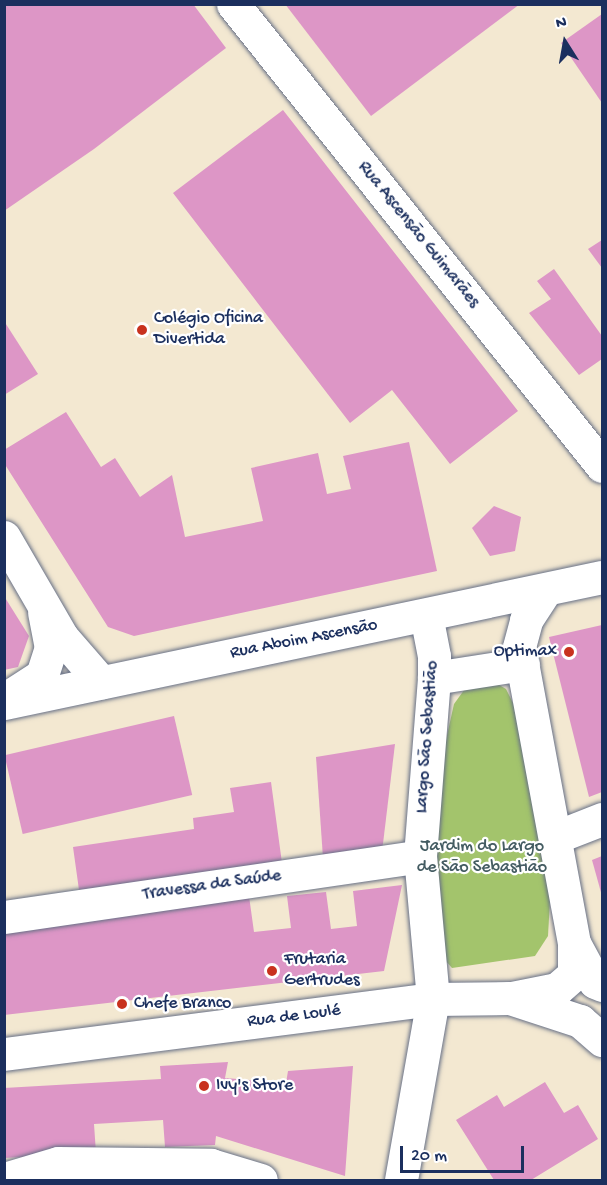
<!DOCTYPE html>
<html>
<head>
<meta charset="utf-8">
<style>
	body { margin:0 }
	#map { position:relative; width:607px; height:1185px; overflow:hidden; background:#f3e8d1; font-family:"Gochi Hand",sans-serif }
	div>[style] { position:absolute }
	[style*='--x'] { left:calc(var(--x)*1px); top:calc(var(--y)*1px); width:calc(var(--w)*1px); rotate:calc(var(--a)*1deg) }
	.green>* { inset:0; background:#a3c46c }
	.building>* { inset:0; background:#dd96c6; transform-origin:0 0 }
	.roads { filter:drop-shadow(0 0 2px #677086) drop-shadow(0 0 2px #677086) }
	.street>* { height:33px; margin:-16.5px; padding:0 16.5px; transform-origin:16.5px; border-radius:16.5px; background:#fff }
	.secondary>* { height:33px; margin:-16.5px; padding:0 16.5px; transform-origin:16.5px; border-radius:16.5px; background:#fff }
	.dots>* { width:16px; height:16px; translate:-50% -50%; box-sizing:border-box; border:3px solid #fff; border-radius:50% }
	span { translate:-50% -50%; white-space:nowrap; text-align:center; line-height:1.15; -webkit-text-stroke:4.5px #fff; paint-order:stroke }
	.street-label { font-size:18px; color:#1b2f5e }
	.poi-label { font-size:18px; color:#1b2f5e }
	.left { translate:0 -50%; text-align:left }
	.right { translate:-100% -50%; text-align:right }
	.park-label { font-size:18px; color:#445c62 }
	.frame { position:absolute; inset:0; border:6px solid #1b2f5e; pointer-events:none }
	.north { position:absolute; left:535px; top:12px; width:60px; height:60px; -webkit-text-stroke:4px #fff; paint-order:stroke; rotate:349deg; font-size:16px; font-weight:700; line-height:24px; text-align:center; color:#1b2f5e }
	.north::after { content:''; display:block; margin:auto; width:21px; height:27px; background:#1b2f5e; clip-path:polygon(50% 0,100% 100%,50% 72%,0 100%) }
	.scale { position:absolute; left:400px; top:1146px; width:124px; height:27px; box-sizing:border-box; border:3px solid #1b2f5e; border-top:0; padding-left:8px; font-size:18px; line-height:21px; white-space:nowrap; color:#1b2f5e; -webkit-text-stroke:4px #fff; paint-order:stroke }
</style>
</head>
<body>
<div id="map">
	<div class="green">
		<div style="clip-path:polygon(489px 679px,506px 689px,517px 711px,550px 900px,548px 936px,535px 956px,452px 968px,437px 951px,420px 856px,454px 704px,467px 686px)"></div>
	</div>
	<div class="building">
		<div style="clip-path:polygon(4px 4px,193px 4px,226px 48px,94px 149px,4px 211px)"></div>
		<div style="clip-path:polygon(285px 4px,520px 4px,371px 116px)"></div>
		<div style="clip-path:polygon(602px 14px,602px 103px,561px 43px)"></div>
		<div style="clip-path:polygon(283px 110px,518px 411px,450px 464px,392px 390px,350px 423px,173px 193px)"></div>
		<div style="clip-path:polygon(602px 240px,602px 268px,588px 249px)"></div>
		<div style="clip-path:polygon(554px 269px,602px 336px,602px 359px,579px 375px,529px 313px,551px 299px,537px 281px)"></div>
		<div style="clip-path:polygon(4px 321px,38px 374px,4px 395px)"></div>
		<div style="clip-path:polygon(66px 412px,101px 467px,115px 458px,140px 497px,172px 475px,185px 537px,263px 521px,251px 468px,318px 453px,327px 494px,351px 489px,343px 456px,409px 442px,437px 571px,134px 636px,108px 627px,4px 463px,4px 450px)"></div>
		<div style="clip-path:polygon(494px 506px,521px 517px,515px 551px,490px 556px,472px 528px)"></div>
		<div style="clip-path:polygon(4px 596px,29px 636px,18px 667px,4px 670px)"></div>
		<div style="clip-path:polygon(602px 625px,602px 792px,589px 797px,549px 637px)"></div>
		<div style="left:174px;top:716px;width:81px;height:174px;rotate:77deg"></div>
		<div style="clip-path:polygon(395px 744px,382px 852px,323px 858px,316px 757px)"></div>
		<div style="clip-path:polygon(271px 782px,282px 863px,79px 890px,73px 847px,194px 829px,193px 818px,234px 812px,230px 788px)"></div>
		<div style="clip-path:polygon(602px 856px,602px 896px,592px 860px)"></div>
		<div style="clip-path:polygon(402px 885px,384px 971px,4px 1015px,4px 927px,249px 896px,254px 932px,291px 928px,287px 896px,326px 892px,331px 929px,357px 926px,353px 891px)"></div>
		<div style="clip-path:polygon(228px 1062px,225px 1078px,286px 1083px,288px 1071px,353px 1066px,345px 1176px,216px 1136px,215px 1145px,165px 1147px,163px 1120px,94px 1124px,96px 1153px,4px 1158px,4px 1088px,161px 1079px,160px 1066px)"></div>
		<div style="clip-path:polygon(545px 1082px,564px 1113px,578px 1105px,598px 1139px,531px 1180px,494px 1180px,456px 1120px,497px 1095px,504px 1107px)"></div>
	</div>
	<div class="roads">
		<div class="street">
			<div style="--x:233;--y:4;--w:591;--a:51.39"></div>
			<div style="--x:434;--y:678;--w:90;--a:-8.9"></div>
			<div style="--x:556;--y:837;--w:49;--a:-21.4"></div>
			<div style="--x:4;--y:917;--w:420;--a:-8.3"></div>
			<div style="--x:574;--y:943;--w:44;--a:61.7"></div>
			<div style="--x:595;--y:982;--w:8;--a:23"></div>
			<div style="--x:512;--y:998;--w:46;--a:-11.3"></div>
			<div style="--x:557;--y:989;--w:23;--a:-41"></div>
			<div style="--x:574;--y:974;--w:31;--a:-90"></div>
			<div style="--x:574;--y:943;--w:301;--a:-100.5"></div>
			<div style="--x:519;--y:647;--w:28;--a:-75"></div>
			<div style="--x:526;--y:620;--w:35;--a:-57"></div>
			<div style="--x:4;--y:1054;--w:433;--a:-7.3"></div>
			<div style="--x:433;--y:999;--w:77;--a:-0.7"></div>
			<div style="--x:510;--y:998;--w:74;--a:18.2"></div>
			<div style="--x:580;--y:1021;--w:29;--a:41"></div>
			<div style="--x:4;--y:1179;--w:56;--a:-16.5"></div>
			<div style="--x:58;--y:1163;--w:153;--a:0.7"></div>
			<div style="--x:211;--y:1165;--w:52;--a:16.7"></div>
			<div style="--x:401;--y:1180;--w:184;--a:-80"></div>
			<div style="--x:433;--y:999;--w:144;--a:-95.2"></div>
			<div style="--x:420;--y:856;--w:179;--a:-85.5"></div>
			<div style="--x:434;--y:678;--w:22;--a:-90"></div>
			<div style="--x:434;--y:656;--w:42;--a:-101"></div>
		</div>
		<div class="secondary">
			<div style="--x:4;--y:537;--w:116;--a:59.9"></div>
			<div style="--x:62;--y:637;--w:60;--a:49.1"></div>
			<div style="--x:8;--y:697;--w:40;--a:-32.9"></div>
			<div style="--x:42;--y:675;--w:28;--a:-72"></div>
			<div style="--x:51;--y:648;--w:36;--a:-101"></div>
			<div style="--x:4;--y:703;--w:611;--a:-11.9"></div>
		</div>
	</div>
	<div class="dots">
		<div style="left:142px;top:330px;background:#c8321e"></div>
		<div style="left:569px;top:652px;background:#c8321e"></div>
		<div style="left:272px;top:971px;background:#c8321e"></div>
		<div style="left:122px;top:1004px;background:#c8321e"></div>
		<div style="left:204px;top:1086px;background:#c8321e"></div>
	</div>
	<div class="street-label">
		<span style="left:418px;top:235px;rotate:51deg">Rua Ascensão Guimarães</span>
		<span style="left:304px;top:640px;rotate:-11deg">Rua Aboim Ascensão</span>
		<span style="left:428px;top:737px;rotate:-86deg">Largo São Sebastião</span>
		<span style="left:212px;top:886px;rotate:-8deg">Travessa da Saúde</span>
		<span style="left:294px;top:1017px;rotate:-7deg">Rua de Loulé</span>
	</div>
	<div class="poi-label">
		<span class="left" style="left:154px;top:330px">Colégio Oficina<br>Divertida</span>
		<span class="right" style="left:557px;top:652px">Optimax</span>
		<span class="left" style="left:284px;top:971px">Frutaria<br>Gertrudes</span>
		<span class="left" style="left:134px;top:1004px">Chefe Branco</span>
		<span class="left" style="left:216px;top:1086px">Ivy's Store</span>
	</div>
	<div class="park-label">
		<span style="left:482px;top:858px">Jardim do Largo<br>de São Sebastião</span>
	</div>
	<div class="frame"></div>
	<div class="north">N</div>
	<div class="scale">20 m</div>
</div>
</body>
</html>
